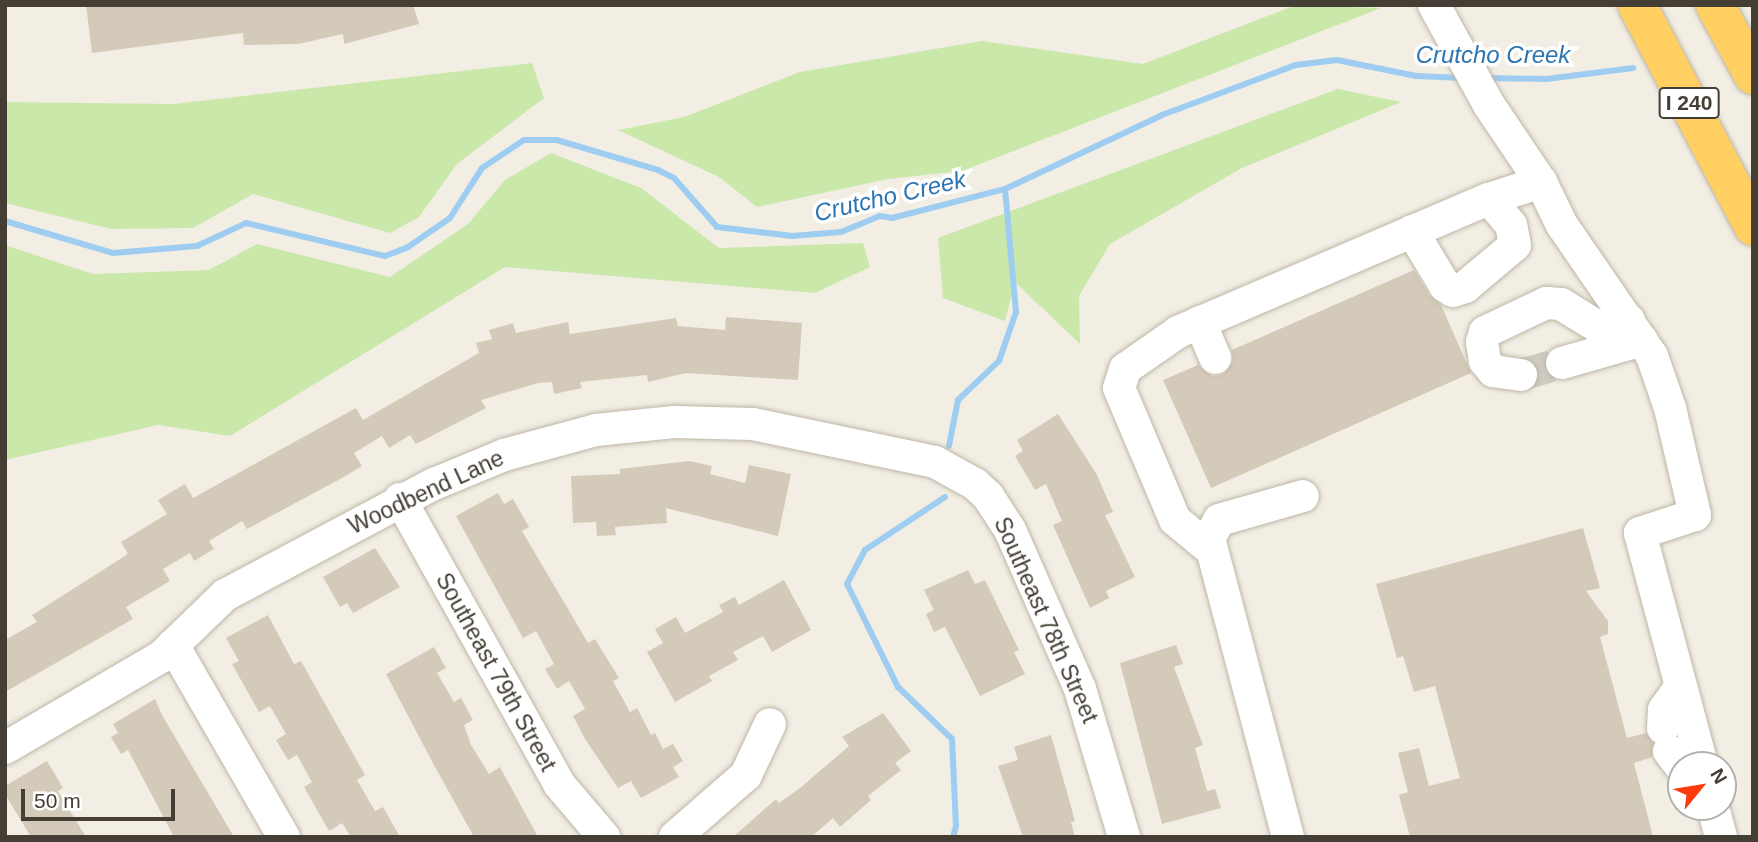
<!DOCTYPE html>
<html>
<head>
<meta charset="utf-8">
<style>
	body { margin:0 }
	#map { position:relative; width:1758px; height:842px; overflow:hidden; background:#f2eee4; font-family:Helvetica,sans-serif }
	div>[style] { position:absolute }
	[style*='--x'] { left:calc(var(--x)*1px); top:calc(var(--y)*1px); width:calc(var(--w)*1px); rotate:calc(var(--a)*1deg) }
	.green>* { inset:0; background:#cbe8ab }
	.stream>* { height:6px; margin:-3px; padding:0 3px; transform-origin:3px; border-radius:3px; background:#9ecdf1 }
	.building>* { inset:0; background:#d4cab9 }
	.minor-tunnel>* { height:32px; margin-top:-16px; transform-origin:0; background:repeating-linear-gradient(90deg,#cfcbc1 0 32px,transparent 0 48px) }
	.roads { filter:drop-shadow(0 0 2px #beb6a6) drop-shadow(0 0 2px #beb6a6) }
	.minor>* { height:32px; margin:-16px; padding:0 16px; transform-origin:16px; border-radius:16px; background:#fff }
	.highway>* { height:38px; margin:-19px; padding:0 19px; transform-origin:19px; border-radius:19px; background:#ffcf62 }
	span { translate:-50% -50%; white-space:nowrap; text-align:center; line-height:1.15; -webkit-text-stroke:7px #fff; paint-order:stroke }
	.shield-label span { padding:2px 5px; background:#fff; border:2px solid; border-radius:5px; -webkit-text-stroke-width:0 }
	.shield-label { font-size:21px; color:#443e34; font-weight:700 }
	.street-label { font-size:23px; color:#443e34 }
	.water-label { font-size:24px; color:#2c75b1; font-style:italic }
	.frame { position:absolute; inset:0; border:7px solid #443e34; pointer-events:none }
	.north { position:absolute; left:1667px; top:751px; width:70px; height:70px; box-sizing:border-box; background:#fff; border:2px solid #b4b2ae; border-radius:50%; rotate:60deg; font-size:19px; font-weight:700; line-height:28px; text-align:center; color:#443e34 }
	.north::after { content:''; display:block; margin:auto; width:24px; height:32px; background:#fe3a0f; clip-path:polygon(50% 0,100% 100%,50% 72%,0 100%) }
	.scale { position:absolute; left:21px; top:789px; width:154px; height:32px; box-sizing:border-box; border:4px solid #443e34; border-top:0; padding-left:9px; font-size:21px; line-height:24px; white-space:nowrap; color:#443e34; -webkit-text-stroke:5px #fff; paint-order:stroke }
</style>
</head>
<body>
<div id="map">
	<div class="green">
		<div style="clip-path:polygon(1296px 5px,1381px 8px,962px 171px,888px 179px,757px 207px,719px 177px,618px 130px,684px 117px,800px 72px,982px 41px,1143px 64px)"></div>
		<div style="clip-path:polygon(532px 63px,544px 98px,457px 164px,419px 217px,390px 233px,253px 194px,193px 228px,111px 229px,5px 203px,5px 102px,174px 104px)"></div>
		<div style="clip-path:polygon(1338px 89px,1401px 102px,1242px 168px,1110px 244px,1079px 296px,1080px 344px,1015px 282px,1005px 321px,943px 298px,938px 238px)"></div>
		<div style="clip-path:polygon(551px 153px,641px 188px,719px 248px,863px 243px,870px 267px,815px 293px,505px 267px,230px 436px,158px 425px,5px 460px,5px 245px,93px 274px,209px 270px,257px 244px,390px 277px,468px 224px,505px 180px)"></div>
	</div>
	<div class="stream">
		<div style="--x:1485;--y:78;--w:61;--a:0.9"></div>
		<div style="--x:1546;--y:79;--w:88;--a:-7.2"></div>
		<div style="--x:5;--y:221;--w:113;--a:16.5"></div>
		<div style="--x:113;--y:253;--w:84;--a:-4.8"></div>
		<div style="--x:197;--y:246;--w:54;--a:-25.1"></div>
		<div style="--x:246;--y:223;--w:143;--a:13.4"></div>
		<div style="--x:385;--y:256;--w:25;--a:-21"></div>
		<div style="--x:408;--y:247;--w:51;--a:-34.6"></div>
		<div style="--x:450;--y:218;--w:59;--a:-57.4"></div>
		<div style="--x:482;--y:168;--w:50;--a:-33.7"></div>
		<div style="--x:524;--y:140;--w:33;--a:0"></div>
		<div style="--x:557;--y:140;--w:105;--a:16.5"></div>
		<div style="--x:658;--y:170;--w:18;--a:27"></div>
		<div style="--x:674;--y:178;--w:65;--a:48.7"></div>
		<div style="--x:717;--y:227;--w:76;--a:6.8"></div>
		<div style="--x:792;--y:236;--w:49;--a:-4.7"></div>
		<div style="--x:841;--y:232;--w:42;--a:-22.3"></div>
		<div style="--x:880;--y:216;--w:12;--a:9"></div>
		<div style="--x:892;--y:218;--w:117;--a:-14.4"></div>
		<div style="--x:1005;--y:189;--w:174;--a:-25.2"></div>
		<div style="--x:1162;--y:115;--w:143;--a:-20.5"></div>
		<div style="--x:1296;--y:65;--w:41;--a:-7"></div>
		<div style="--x:1337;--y:60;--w:81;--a:11.4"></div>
		<div style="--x:1416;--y:76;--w:48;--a:2.4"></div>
		<div style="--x:949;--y:446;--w:47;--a:-78.9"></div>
		<div style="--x:958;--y:400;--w:57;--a:-43.6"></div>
		<div style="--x:999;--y:361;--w:52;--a:-70.9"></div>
		<div style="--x:1016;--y:312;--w:123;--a:-95.1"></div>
		<div style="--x:945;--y:497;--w:96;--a:146.5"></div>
		<div style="--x:865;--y:550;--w:38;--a:118"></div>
		<div style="--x:847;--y:584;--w:115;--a:63.7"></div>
		<div style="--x:898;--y:687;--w:75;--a:43.9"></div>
		<div style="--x:952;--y:739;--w:87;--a:87.4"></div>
		<div style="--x:956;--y:826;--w:11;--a:105"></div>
	</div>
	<div class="building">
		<div style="clip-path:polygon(86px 5px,413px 5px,419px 24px,344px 44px,343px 34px,298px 44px,244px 45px,243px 33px,92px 53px)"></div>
		<div style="clip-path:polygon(1414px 270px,1429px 295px,1441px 305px,1471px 373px,1211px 488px,1163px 380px,1198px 365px,1212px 376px,1223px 375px,1233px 361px,1232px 350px)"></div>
		<div style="clip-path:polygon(726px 317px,802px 323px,798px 380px,686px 373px,648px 382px,647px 375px,580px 382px,582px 388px,554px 394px,552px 382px,538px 383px,481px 400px,486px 408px,416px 444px,410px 435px,389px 448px,382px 436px,354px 453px,362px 466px,342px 478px,247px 529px,242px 521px,209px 541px,214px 549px,194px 561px,190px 553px,163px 569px,170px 581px,126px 607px,133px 619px,5px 692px,5px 640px,37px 622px,32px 615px,128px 554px,121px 542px,167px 514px,158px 500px,185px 484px,193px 498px,356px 408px,363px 420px,479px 353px,476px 343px,492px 339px,489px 330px,513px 323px,516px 333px,568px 322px,570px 334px,676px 318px,678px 326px,725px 330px)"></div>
		<div style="clip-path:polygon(1058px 414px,1097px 475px,1113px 512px,1105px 515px,1135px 577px,1106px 591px,1109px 598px,1090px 608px,1053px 525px,1062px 521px,1046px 484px,1035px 490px,1015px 456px,1023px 451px,1017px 440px)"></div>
		<div style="clip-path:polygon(689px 461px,712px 466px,710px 474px,745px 483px,749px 465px,791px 474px,778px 536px,666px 508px,667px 523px,615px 527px,616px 535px,597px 536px,596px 522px,573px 523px,571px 476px,620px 474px,620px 469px)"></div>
		<div style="clip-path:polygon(498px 493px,504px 504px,513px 499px,529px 527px,522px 531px,588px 643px,595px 639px,619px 678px,613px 681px,630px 712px,637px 708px,651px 735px,655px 733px,663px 749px,673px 744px,683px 761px,673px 767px,679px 777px,641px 798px,631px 781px,618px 788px,585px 739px,573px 716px,585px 709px,569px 681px,557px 689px,545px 669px,554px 664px,536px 631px,523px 638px,456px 516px)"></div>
		<div style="clip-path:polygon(1583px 528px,1600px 588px,1586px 591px,1608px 621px,1608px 634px,1600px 637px,1627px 738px,1646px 733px,1653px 743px,1652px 757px,1634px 763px,1653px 837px,1410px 837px,1399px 795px,1408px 792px,1398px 753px,1419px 748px,1429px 786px,1460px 778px,1435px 686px,1414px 692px,1403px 656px,1397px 658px,1376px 584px)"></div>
		<div style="clip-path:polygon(375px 548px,400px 587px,353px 613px,347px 603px,340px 607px,323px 577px)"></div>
		<div style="clip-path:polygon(968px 570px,975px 584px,985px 580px,1019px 650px,1014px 652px,1025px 674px,980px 696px,945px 627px,934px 632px,926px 614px,934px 610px,924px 590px)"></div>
		<div style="clip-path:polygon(784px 580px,811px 630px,772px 652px,763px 636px,733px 652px,738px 660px,709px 676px,712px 681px,675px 702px,647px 652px,663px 643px,655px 629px,676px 617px,685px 633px,723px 612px,719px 605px,735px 597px,739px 605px)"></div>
		<div style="clip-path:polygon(268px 615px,294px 664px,301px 661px,365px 775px,357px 780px,375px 811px,383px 807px,400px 837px,351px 837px,342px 823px,329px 831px,304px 787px,312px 782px,297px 755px,288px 760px,276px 740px,286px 734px,270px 706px,259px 712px,232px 664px,239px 661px,226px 638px)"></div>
		<div style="clip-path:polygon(1176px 645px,1183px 664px,1174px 667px,1203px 745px,1195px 748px,1207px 791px,1215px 789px,1221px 808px,1162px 824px,1120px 663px)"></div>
		<div style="clip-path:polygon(434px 647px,446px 668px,437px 673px,454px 702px,461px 698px,473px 720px,464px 725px,471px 745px,489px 774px,500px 767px,538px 837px,474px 837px,434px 765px,386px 674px)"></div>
		<div style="clip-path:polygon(155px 699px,162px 715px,234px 837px,174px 837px,128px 750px,121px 754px,111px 737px,118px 733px,113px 724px)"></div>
		<div style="clip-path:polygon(883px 713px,911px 751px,895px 763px,901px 770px,868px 796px,871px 800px,840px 827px,833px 818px,811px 837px,733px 837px,776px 799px,779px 803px,800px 788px,849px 746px,842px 737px)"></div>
		<div style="clip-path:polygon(1051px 735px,1075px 821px,1071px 822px,1075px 837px,1023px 837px,998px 766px,1018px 760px,1014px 747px)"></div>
		<div style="clip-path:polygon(47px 761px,63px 788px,58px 791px,86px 837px,31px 837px,5px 794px,5px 786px)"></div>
	</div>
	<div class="minor-tunnel">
		<div style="--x:1521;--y:375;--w:43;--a:-16.3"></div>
	</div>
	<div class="roads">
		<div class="minor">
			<div style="--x:1434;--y:5;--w:114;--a:61.2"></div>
			<div style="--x:1489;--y:105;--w:93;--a:56"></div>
			<div style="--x:1541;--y:182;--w:48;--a:64"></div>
			<div style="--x:1562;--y:225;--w:159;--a:55.5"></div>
			<div style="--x:1652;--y:356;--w:55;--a:70.9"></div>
			<div style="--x:1670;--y:408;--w:110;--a:76.8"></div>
			<div style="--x:1695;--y:515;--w:58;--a:161.9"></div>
			<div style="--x:1640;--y:533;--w:240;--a:75"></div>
			<div style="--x:1412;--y:231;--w:64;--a:59"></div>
			<div style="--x:1445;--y:286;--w:9;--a:32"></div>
			<div style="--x:1453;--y:291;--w:13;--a:-18"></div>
			<div style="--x:1465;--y:287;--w:65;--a:-40"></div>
			<div style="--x:1515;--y:245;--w:20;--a:-101"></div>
			<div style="--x:1511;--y:225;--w:34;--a:-130"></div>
			<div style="--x:1200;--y:322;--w:39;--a:67"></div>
			<div style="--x:1562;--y:363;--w:83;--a:-16"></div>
			<div style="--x:1521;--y:375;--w:28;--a:-172"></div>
			<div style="--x:1493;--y:371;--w:13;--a:-129"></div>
			<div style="--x:1485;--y:361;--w:19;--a:-99"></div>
			<div style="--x:1482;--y:342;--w:10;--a:-73"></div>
			<div style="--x:1485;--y:332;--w:68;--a:-25.4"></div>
			<div style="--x:1546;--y:303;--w:15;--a:4"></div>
			<div style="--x:1561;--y:304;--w:46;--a:31.6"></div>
			<div style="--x:1600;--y:328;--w:30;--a:-15"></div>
			<div style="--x:400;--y:499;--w:326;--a:60.8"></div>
			<div style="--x:559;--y:784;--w:70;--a:49.7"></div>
			<div style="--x:1209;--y:548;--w:44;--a:-140.5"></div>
			<div style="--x:1175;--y:520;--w:143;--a:-113"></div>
			<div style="--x:1119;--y:388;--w:20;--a:-72"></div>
			<div style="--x:1125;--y:369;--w:65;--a:-34.9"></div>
			<div style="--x:1178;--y:332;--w:338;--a:-23.2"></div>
			<div style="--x:1489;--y:199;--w:55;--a:-18.1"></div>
			<div style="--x:173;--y:645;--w:222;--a:60"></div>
			<div style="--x:1663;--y:728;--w:18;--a:-87"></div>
			<div style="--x:1664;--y:710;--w:28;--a:-55"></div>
			<div style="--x:5;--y:748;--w:181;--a:-30.3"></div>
			<div style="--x:161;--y:657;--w:89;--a:-44.1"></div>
			<div style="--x:225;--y:595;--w:237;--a:-28"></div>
			<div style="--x:434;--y:484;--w:76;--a:-22.5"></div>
			<div style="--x:504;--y:455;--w:95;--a:-15.2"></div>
			<div style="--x:596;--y:430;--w:78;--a:-5.9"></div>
			<div style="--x:674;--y:422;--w:79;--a:1.5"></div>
			<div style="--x:753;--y:424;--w:186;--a:11.8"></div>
			<div style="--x:935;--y:462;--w:46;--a:28.8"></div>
			<div style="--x:975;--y:484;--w:18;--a:43"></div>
			<div style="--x:988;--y:496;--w:40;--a:57.1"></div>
			<div style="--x:1010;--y:530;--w:174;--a:66.2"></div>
			<div style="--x:1080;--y:689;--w:154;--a:73.4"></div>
			<div style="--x:1669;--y:751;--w:20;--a:53"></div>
			<div style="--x:1713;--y:807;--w:31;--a:75"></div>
			<div style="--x:675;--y:837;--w:94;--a:-41.1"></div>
			<div style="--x:746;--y:775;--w:56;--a:-64.8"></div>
			<div style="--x:1288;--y:837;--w:308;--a:-104.8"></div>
			<div style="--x:1209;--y:539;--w:21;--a:-62"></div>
			<div style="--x:1219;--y:520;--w:87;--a:-15.9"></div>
		</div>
		<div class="highway">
			<div style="--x:1637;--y:5;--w:250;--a:62.3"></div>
			<div style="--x:1715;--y:5;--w:80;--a:61.5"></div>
		</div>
	</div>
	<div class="shield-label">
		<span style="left:1689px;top:103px">I 240</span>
	</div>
	<div class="street-label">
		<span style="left:426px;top:492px;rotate:-25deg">Woodbend Lane</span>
		<span style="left:1046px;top:620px;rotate:66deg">Southeast 78th Street</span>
		<span style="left:496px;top:672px;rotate:61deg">Southeast 79th Street</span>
	</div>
	<div class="water-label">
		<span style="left:1493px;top:55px">Crutcho Creek</span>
		<span style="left:890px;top:196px;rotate:-13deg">Crutcho Creek</span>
	</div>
	<div class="frame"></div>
	<div class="north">N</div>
	<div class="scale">50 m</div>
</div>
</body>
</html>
